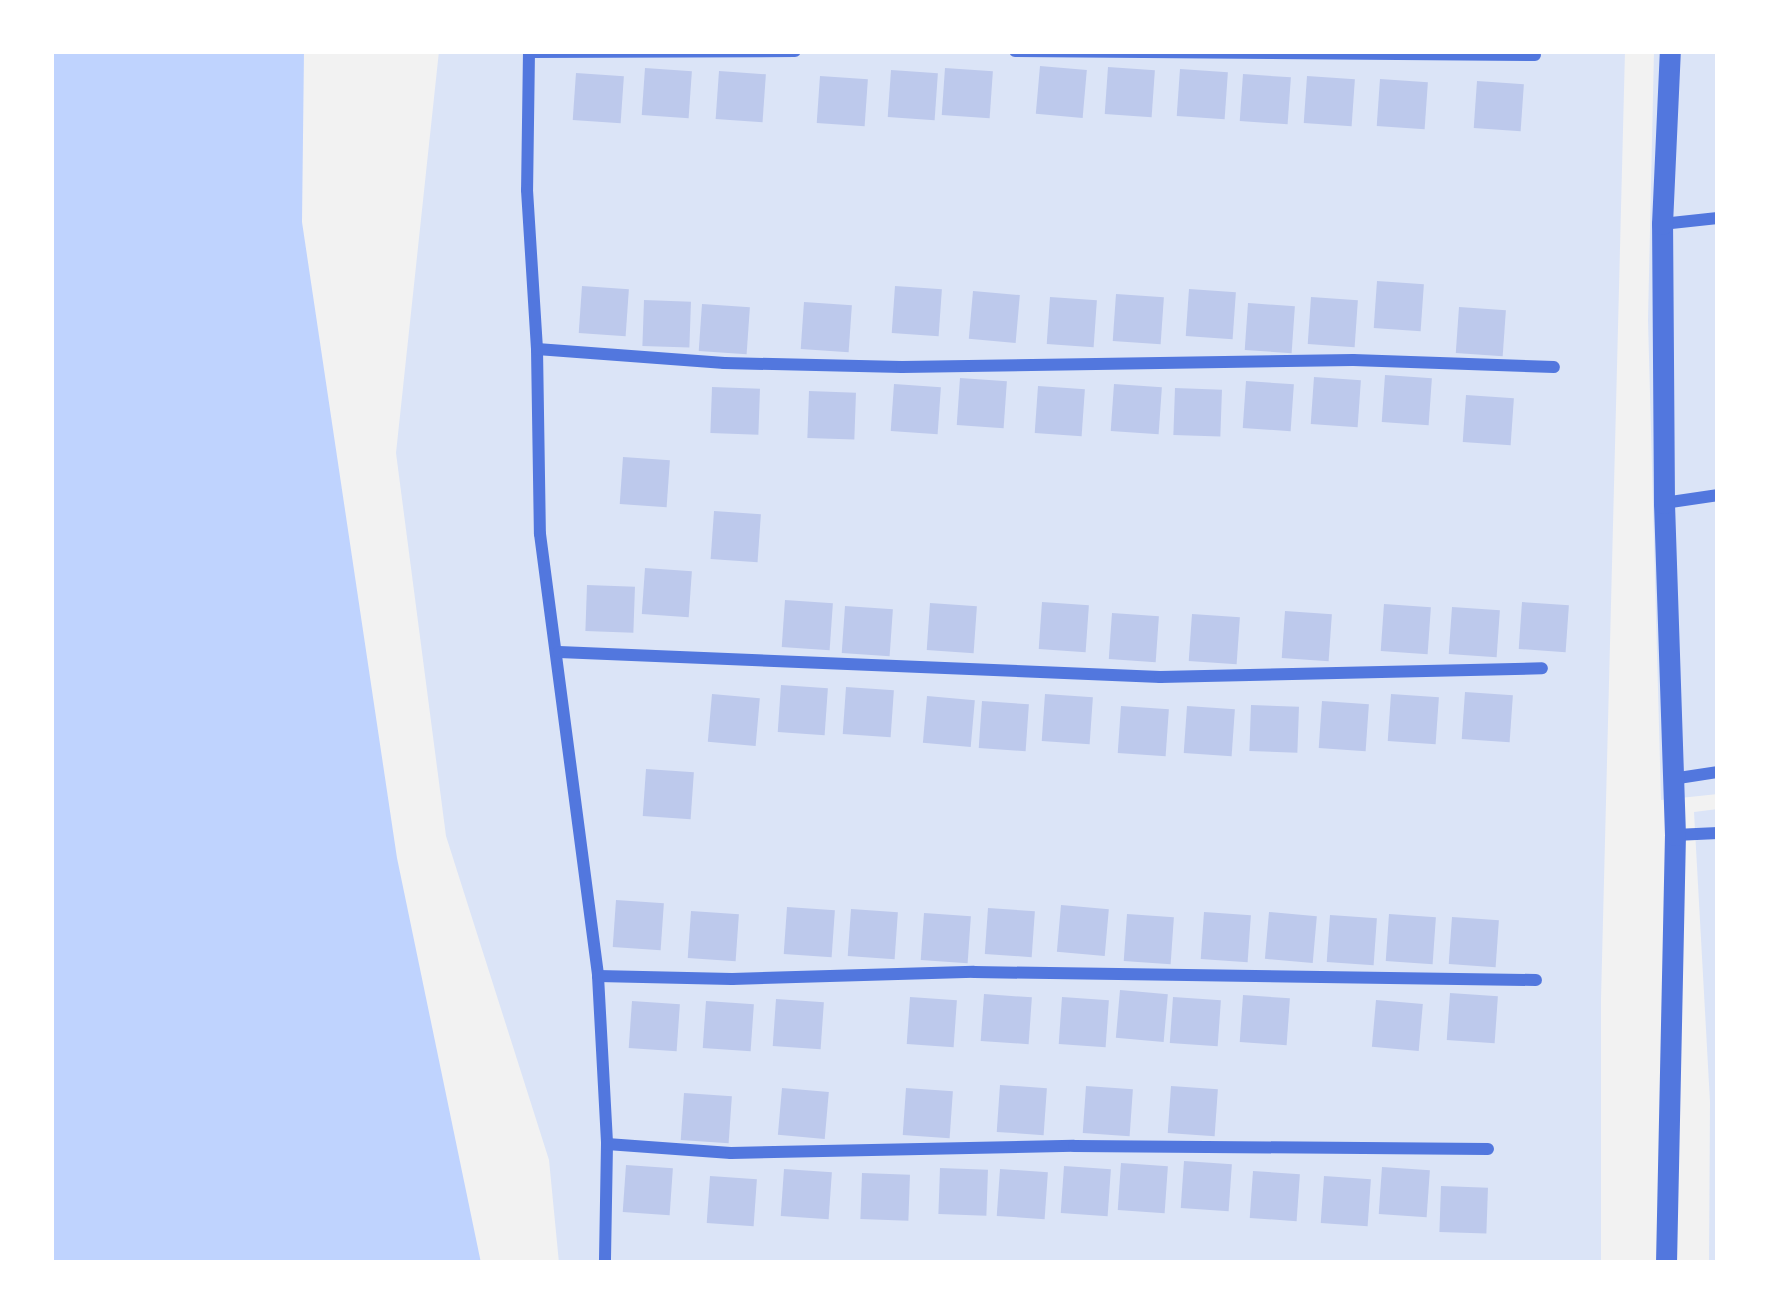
<!DOCTYPE html>
<html>
<head>
<meta charset="utf-8">
<style>
	body { margin:0 }
	#map { position:relative; width:1769px; height:1314px; overflow:hidden; background:#f2f2f2; font-family:"Roboto Condensed",sans-serif }
	div>[style] { position:absolute }
	[style*='--x'] { left:calc(var(--x)*1px); top:calc(var(--y)*1px); width:calc(var(--w)*1px); rotate:calc(var(--a)*1deg) }
	.green>* { inset:0; background:#dbe4f7 }
	.water>* { inset:0; background:#bfd3fe }
	.building>* { inset:0; background:#bdc9ec; transform-origin:0 0 }
	.minor>* { height:12px; margin:-6px; padding:0 6px; transform-origin:6px; border-radius:6px; background:#5277de }
	.tertiary>* { height:21px; margin:-10.5px; padding:0 10.5px; transform-origin:10.5px; border-radius:10.5px; background:#5277de }
	span { translate:-50% -50%; white-space:nowrap; text-align:center; line-height:1.15; -webkit-text-stroke:10px #fff; paint-order:stroke }
	.frame { position:absolute; inset:0; border:54px solid #fff; pointer-events:none }
</style>
</head>
<body>
<div id="map">
	<div class="green">
		<div style="clip-path:polygon(439px 51px,1625px 51px,1601px 999px,1601px 1263px,559px 1263px,549px 1160px,446px 836px,396px 453px)"></div>
		<div style="clip-path:polygon(1654px 51px,1718px 51px,1718px 794px,1661px 800px,1648px 320px)"></div>
		<div style="clip-path:polygon(1718px 809px,1718px 1263px,1709px 1263px,1710px 1102px,1694px 812px)"></div>
	</div>
	<div class="water">
		<div style="clip-path:polygon(51px 51px,304px 51px,302px 222px,397px 858px,481px 1263px,51px 1263px)"></div>
	</div>
	<div class="building">
		<div style="left:1040px;top:66px;width:47px;height:48px;rotate:5deg"></div>
		<div style="left:1108px;top:67px;width:47px;height:47px;rotate:4deg"></div>
		<div style="left:645px;top:68px;width:47px;height:47px;rotate:4deg"></div>
		<div style="left:945px;top:68px;width:48px;height:47px;rotate:4deg"></div>
		<div style="left:1180px;top:69px;width:48px;height:47px;rotate:4deg"></div>
		<div style="left:891px;top:70px;width:47px;height:47px;rotate:4deg"></div>
		<div style="left:719px;top:71px;width:47px;height:48px;rotate:4deg"></div>
		<div style="left:576px;top:73px;width:48px;height:47px;rotate:4deg"></div>
		<div style="left:1243px;top:74px;width:48px;height:47px;rotate:4deg"></div>
		<div style="left:820px;top:76px;width:48px;height:47px;rotate:4deg"></div>
		<div style="left:1307px;top:76px;width:48px;height:47px;rotate:4deg"></div>
		<div style="left:1380px;top:79px;width:48px;height:47px;rotate:4deg"></div>
		<div style="left:1477px;top:81px;width:47px;height:47px;rotate:4deg"></div>
		<div style="left:1377px;top:281px;width:47px;height:47px;rotate:4deg"></div>
		<div style="left:582px;top:286px;width:47px;height:47px;rotate:4deg"></div>
		<div style="left:895px;top:286px;width:47px;height:47px;rotate:4deg"></div>
		<div style="left:1189px;top:289px;width:47px;height:47px;rotate:4deg"></div>
		<div style="left:973px;top:291px;width:47px;height:48px;rotate:5deg"></div>
		<div style="left:1116px;top:294px;width:48px;height:47px;rotate:4deg"></div>
		<div style="left:1050px;top:297px;width:47px;height:47px;rotate:4deg"></div>
		<div style="left:1311px;top:297px;width:47px;height:47px;rotate:4deg"></div>
		<div style="left:644px;top:300px;width:47px;height:46px;rotate:2deg"></div>
		<div style="left:804px;top:302px;width:48px;height:47px;rotate:4deg"></div>
		<div style="left:1248px;top:303px;width:47px;height:47px;rotate:4deg"></div>
		<div style="left:702px;top:304px;width:48px;height:47px;rotate:4deg"></div>
		<div style="left:1459px;top:307px;width:47px;height:46px;rotate:4deg"></div>
		<div style="left:1385px;top:375px;width:47px;height:47px;rotate:4deg"></div>
		<div style="left:1314px;top:377px;width:47px;height:47px;rotate:4deg"></div>
		<div style="left:960px;top:378px;width:47px;height:47px;rotate:4deg"></div>
		<div style="left:1246px;top:381px;width:48px;height:47px;rotate:4deg"></div>
		<div style="left:894px;top:384px;width:47px;height:47px;rotate:4deg"></div>
		<div style="left:1114px;top:384px;width:48px;height:47px;rotate:4deg"></div>
		<div style="left:1038px;top:386px;width:47px;height:47px;rotate:4deg"></div>
		<div style="left:712px;top:387px;width:48px;height:46px;rotate:2deg"></div>
		<div style="left:1175px;top:388px;width:47px;height:47px;rotate:2deg"></div>
		<div style="left:809px;top:391px;width:47px;height:47px;rotate:2deg"></div>
		<div style="left:1466px;top:395px;width:48px;height:47px;rotate:4deg"></div>
		<div style="left:623px;top:457px;width:47px;height:47px;rotate:4deg"></div>
		<div style="left:714px;top:511px;width:47px;height:48px;rotate:4deg"></div>
		<div style="left:645px;top:568px;width:47px;height:46px;rotate:4deg"></div>
		<div style="left:587px;top:585px;width:48px;height:46px;rotate:2deg"></div>
		<div style="left:785px;top:600px;width:48px;height:47px;rotate:4deg"></div>
		<div style="left:1042px;top:602px;width:47px;height:47px;rotate:4deg"></div>
		<div style="left:1522px;top:602px;width:47px;height:47px;rotate:4deg"></div>
		<div style="left:930px;top:603px;width:47px;height:47px;rotate:4deg"></div>
		<div style="left:1384px;top:604px;width:47px;height:47px;rotate:4deg"></div>
		<div style="left:845px;top:606px;width:48px;height:47px;rotate:4deg"></div>
		<div style="left:1452px;top:607px;width:48px;height:47px;rotate:4deg"></div>
		<div style="left:1285px;top:611px;width:47px;height:47px;rotate:4deg"></div>
		<div style="left:1112px;top:613px;width:47px;height:46px;rotate:4deg"></div>
		<div style="left:1192px;top:614px;width:48px;height:47px;rotate:4deg"></div>
		<div style="left:781px;top:685px;width:47px;height:47px;rotate:4deg"></div>
		<div style="left:846px;top:687px;width:48px;height:47px;rotate:4deg"></div>
		<div style="left:1465px;top:692px;width:48px;height:47px;rotate:4deg"></div>
		<div style="left:712px;top:694px;width:48px;height:48px;rotate:5deg"></div>
		<div style="left:1045px;top:694px;width:48px;height:47px;rotate:4deg"></div>
		<div style="left:1391px;top:694px;width:48px;height:47px;rotate:4deg"></div>
		<div style="left:927px;top:696px;width:48px;height:47px;rotate:5deg"></div>
		<div style="left:982px;top:701px;width:47px;height:47px;rotate:4deg"></div>
		<div style="left:1322px;top:701px;width:47px;height:47px;rotate:4deg"></div>
		<div style="left:1251px;top:705px;width:48px;height:46px;rotate:2deg"></div>
		<div style="left:1121px;top:706px;width:48px;height:47px;rotate:4deg"></div>
		<div style="left:1187px;top:706px;width:48px;height:47px;rotate:4deg"></div>
		<div style="left:646px;top:769px;width:48px;height:47px;rotate:4deg"></div>
		<div style="left:616px;top:900px;width:48px;height:47px;rotate:4deg"></div>
		<div style="left:1061px;top:905px;width:48px;height:47px;rotate:5deg"></div>
		<div style="left:787px;top:907px;width:48px;height:47px;rotate:4deg"></div>
		<div style="left:988px;top:908px;width:47px;height:46px;rotate:4deg"></div>
		<div style="left:851px;top:909px;width:47px;height:47px;rotate:4deg"></div>
		<div style="left:691px;top:911px;width:48px;height:47px;rotate:4deg"></div>
		<div style="left:1204px;top:912px;width:47px;height:47px;rotate:4deg"></div>
		<div style="left:1269px;top:912px;width:48px;height:47px;rotate:5deg"></div>
		<div style="left:924px;top:913px;width:47px;height:47px;rotate:4deg"></div>
		<div style="left:1127px;top:914px;width:47px;height:47px;rotate:4deg"></div>
		<div style="left:1389px;top:914px;width:47px;height:47px;rotate:4deg"></div>
		<div style="left:1330px;top:915px;width:47px;height:47px;rotate:4deg"></div>
		<div style="left:1452px;top:917px;width:47px;height:47px;rotate:4deg"></div>
		<div style="left:1120px;top:990px;width:48px;height:48px;rotate:5deg"></div>
		<div style="left:1450px;top:993px;width:48px;height:47px;rotate:4deg"></div>
		<div style="left:984px;top:994px;width:48px;height:47px;rotate:4deg"></div>
		<div style="left:1243px;top:995px;width:47px;height:47px;rotate:4deg"></div>
		<div style="left:910px;top:997px;width:47px;height:47px;rotate:4deg"></div>
		<div style="left:1062px;top:997px;width:47px;height:47px;rotate:4deg"></div>
		<div style="left:1173px;top:997px;width:48px;height:46px;rotate:4deg"></div>
		<div style="left:776px;top:999px;width:48px;height:47px;rotate:4deg"></div>
		<div style="left:1376px;top:1000px;width:47px;height:47px;rotate:5deg"></div>
		<div style="left:632px;top:1001px;width:48px;height:47px;rotate:4deg"></div>
		<div style="left:706px;top:1001px;width:48px;height:47px;rotate:4deg"></div>
		<div style="left:1000px;top:1085px;width:47px;height:47px;rotate:4deg"></div>
		<div style="left:1086px;top:1086px;width:47px;height:47px;rotate:4deg"></div>
		<div style="left:1171px;top:1086px;width:47px;height:47px;rotate:4deg"></div>
		<div style="left:782px;top:1088px;width:47px;height:47px;rotate:5deg"></div>
		<div style="left:906px;top:1088px;width:47px;height:47px;rotate:4deg"></div>
		<div style="left:684px;top:1093px;width:48px;height:47px;rotate:4deg"></div>
		<div style="left:1184px;top:1161px;width:48px;height:47px;rotate:4deg"></div>
		<div style="left:1121px;top:1163px;width:47px;height:47px;rotate:4deg"></div>
		<div style="left:626px;top:1165px;width:47px;height:47px;rotate:4deg"></div>
		<div style="left:1064px;top:1166px;width:47px;height:47px;rotate:4deg"></div>
		<div style="left:1382px;top:1167px;width:48px;height:47px;rotate:4deg"></div>
		<div style="left:940px;top:1168px;width:48px;height:46px;rotate:2deg"></div>
		<div style="left:784px;top:1169px;width:48px;height:47px;rotate:4deg"></div>
		<div style="left:1000px;top:1169px;width:48px;height:47px;rotate:4deg"></div>
		<div style="left:1253px;top:1171px;width:47px;height:47px;rotate:4deg"></div>
		<div style="left:862px;top:1173px;width:48px;height:46px;rotate:2deg"></div>
		<div style="left:710px;top:1176px;width:47px;height:47px;rotate:4deg"></div>
		<div style="left:1324px;top:1176px;width:47px;height:47px;rotate:4deg"></div>
		<div style="left:1441px;top:1186px;width:47px;height:46px;rotate:2deg"></div>
	</div>
	<div class="minor">
		<div style="--x:529;--y:51;--w:139;--a:90.8"></div>
		<div style="--x:527;--y:190;--w:159;--a:86.4"></div>
		<div style="--x:537;--y:349;--w:185;--a:89.1"></div>
		<div style="--x:540;--y:534;--w:446;--a:82.5"></div>
		<div style="--x:598;--y:976;--w:168;--a:86.9"></div>
		<div style="--x:607;--y:1144;--w:119;--a:91"></div>
		<div style="--x:1015;--y:51;--w:520;--a:0.44"></div>
		<div style="--x:529;--y:52;--w:266;--a:-0.2"></div>
		<div style="--x:1662;--y:224;--w:56;--a:-6.1"></div>
		<div style="--x:537;--y:349;--w:188;--a:4.3"></div>
		<div style="--x:724;--y:363;--w:178;--a:1.3"></div>
		<div style="--x:902;--y:367;--w:451;--a:-0.9"></div>
		<div style="--x:1353;--y:360;--w:201;--a:2"></div>
		<div style="--x:1664;--y:503;--w:55;--a:-8.4"></div>
		<div style="--x:559;--y:652;--w:602;--a:2.38"></div>
		<div style="--x:1160;--y:677;--w:382;--a:-1.3"></div>
		<div style="--x:1672;--y:779;--w:47;--a:-8.7"></div>
		<div style="--x:1675;--y:835;--w:43;--a:-2.7"></div>
		<div style="--x:598;--y:976;--w:134;--a:1.3"></div>
		<div style="--x:732;--y:979;--w:242;--a:-1.7"></div>
		<div style="--x:974;--y:972;--w:562;--a:0.82"></div>
		<div style="--x:607;--y:1144;--w:124;--a:4.2"></div>
		<div style="--x:731;--y:1153;--w:343;--a:-1.2"></div>
		<div style="--x:1074;--y:1146;--w:414;--a:0.4"></div>
	</div>
	<div class="tertiary">
		<div style="--x:1666;--y:1263;--w:428;--a:-88.8"></div>
		<div style="--x:1675;--y:835;--w:332;--a:-91.9"></div>
		<div style="--x:1664;--y:503;--w:279;--a:-90.4"></div>
		<div style="--x:1662;--y:224;--w:173;--a:-87.4"></div>
	</div>
	<div class="frame"></div>
</div>
</body>
</html>
